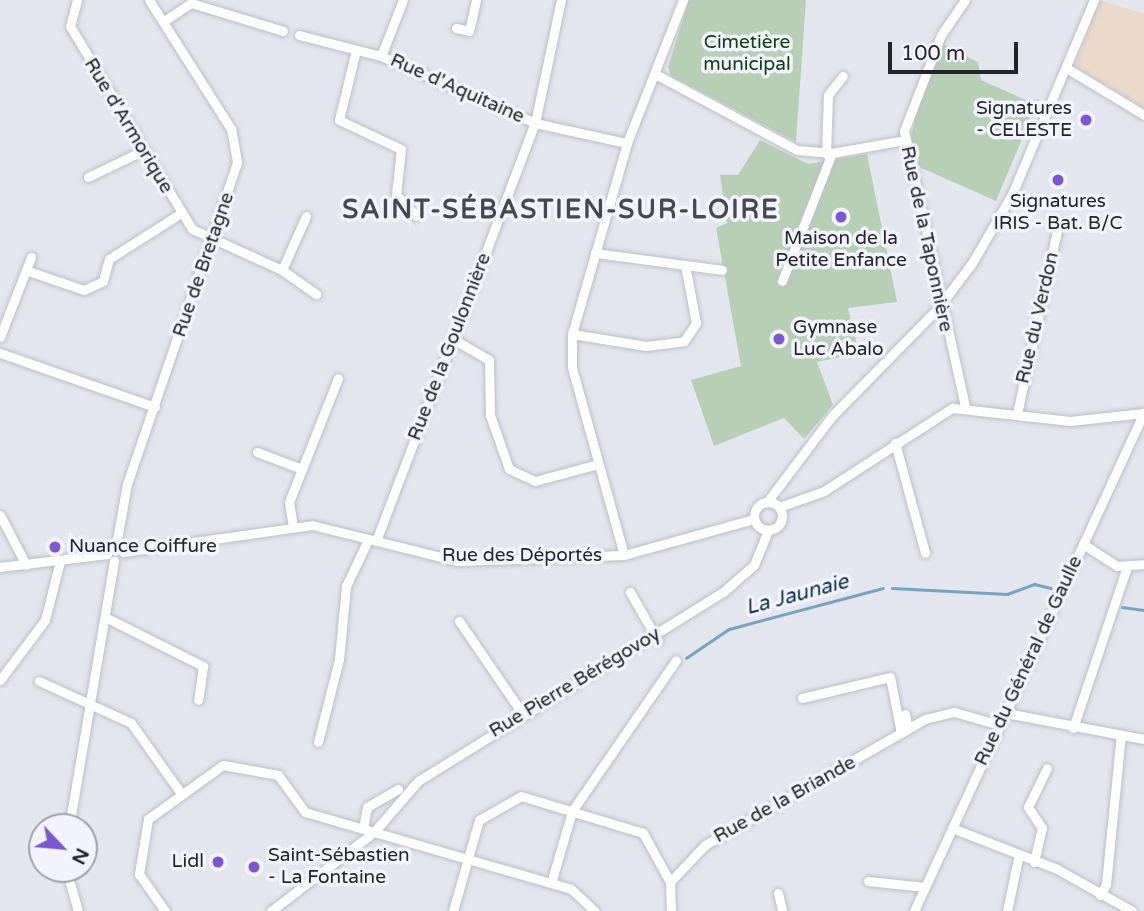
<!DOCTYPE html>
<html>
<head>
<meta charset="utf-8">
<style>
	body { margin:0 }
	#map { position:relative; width:1144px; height:911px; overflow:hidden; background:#e4e6ef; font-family:"Varela Round",sans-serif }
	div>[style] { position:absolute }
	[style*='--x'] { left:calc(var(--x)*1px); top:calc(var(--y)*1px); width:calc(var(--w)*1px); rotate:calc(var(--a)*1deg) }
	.education>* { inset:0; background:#ecd9c9 }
	.green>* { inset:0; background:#b7d0b5 }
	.stream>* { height:2.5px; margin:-1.25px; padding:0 1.25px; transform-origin:1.25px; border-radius:1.25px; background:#76a3c0 }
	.roads { filter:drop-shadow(0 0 2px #bdbfc8) drop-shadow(0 0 2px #bdbfc8) }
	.minor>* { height:9px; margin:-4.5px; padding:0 4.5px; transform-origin:4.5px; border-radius:4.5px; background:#fff }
	.minor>.ring { margin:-4.5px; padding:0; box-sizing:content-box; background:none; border:9px solid #fff; border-radius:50% }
	.dots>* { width:19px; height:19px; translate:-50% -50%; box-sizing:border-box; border:4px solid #f2f3fd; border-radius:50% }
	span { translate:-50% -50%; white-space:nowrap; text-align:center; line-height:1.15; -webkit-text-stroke:7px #f2f3fd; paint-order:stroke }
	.park-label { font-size:19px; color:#0d400d }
	.street-label { font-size:19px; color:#242528 }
	.poi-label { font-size:19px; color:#242528 }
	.right { translate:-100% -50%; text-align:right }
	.left { translate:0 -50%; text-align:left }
	.water-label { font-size:21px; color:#0b3248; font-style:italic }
	.district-label { font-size:26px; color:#47484f; font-weight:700; letter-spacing:2px }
	.north { position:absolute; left:28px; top:813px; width:70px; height:70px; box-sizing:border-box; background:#f2f3fd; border:2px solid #a0a1a8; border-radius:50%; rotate:116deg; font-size:19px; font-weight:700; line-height:28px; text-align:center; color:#242528 }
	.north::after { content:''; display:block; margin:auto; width:24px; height:32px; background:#7d57d1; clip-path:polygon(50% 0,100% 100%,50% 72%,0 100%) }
	.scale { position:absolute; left:888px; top:42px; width:130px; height:32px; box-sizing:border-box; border:4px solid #242528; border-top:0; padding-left:9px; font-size:21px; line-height:24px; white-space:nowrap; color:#242528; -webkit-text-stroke:5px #f2f3fd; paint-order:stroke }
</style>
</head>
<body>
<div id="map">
	<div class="education">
		<div style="clip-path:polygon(1100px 0,1144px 14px,1144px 108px,1075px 66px)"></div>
	</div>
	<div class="green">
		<div style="clip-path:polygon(689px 0,806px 0,796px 142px,671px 76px,668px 67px)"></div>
		<div style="clip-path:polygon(944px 45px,978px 62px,981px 80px,1028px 101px,1039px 99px,996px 201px,917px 166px,911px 137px,919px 102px)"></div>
		<div style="clip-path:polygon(760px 140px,808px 164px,867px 154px,897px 302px,848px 308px,859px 353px,817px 362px,833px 405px,804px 439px,784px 418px,714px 446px,691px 380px,741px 366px,716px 228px,727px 223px,720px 175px,738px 175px)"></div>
	</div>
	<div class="stream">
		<div style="--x:892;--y:588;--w:115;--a:3"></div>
		<div style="--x:1007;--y:594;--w:29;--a:-20"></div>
		<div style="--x:1034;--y:584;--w:17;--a:13"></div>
		<div style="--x:1122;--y:607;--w:22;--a:8"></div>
		<div style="--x:686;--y:658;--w:52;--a:-34"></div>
		<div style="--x:729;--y:629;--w:159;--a:-14.9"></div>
	</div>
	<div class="roads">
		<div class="minor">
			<div style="--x:77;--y:0;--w:27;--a:105"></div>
			<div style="--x:70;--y:26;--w:237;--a:59"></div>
			<div style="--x:192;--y:229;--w:99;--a:24.5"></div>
			<div style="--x:282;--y:270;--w:42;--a:35.2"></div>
			<div style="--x:965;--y:0;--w:42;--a:124.4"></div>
			<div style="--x:941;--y:35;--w:103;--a:111.1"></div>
			<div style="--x:904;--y:131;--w:282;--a:77.5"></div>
			<div style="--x:164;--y:21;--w:32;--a:-34"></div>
			<div style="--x:191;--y:3;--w:96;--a:16.9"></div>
			<div style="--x:456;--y:28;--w:13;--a:13"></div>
			<div style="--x:469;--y:31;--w:32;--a:-77"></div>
			<div style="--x:299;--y:35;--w:85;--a:14.4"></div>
			<div style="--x:381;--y:56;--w:168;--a:23.5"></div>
			<div style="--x:535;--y:123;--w:126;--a:-78.1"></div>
			<div style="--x:356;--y:50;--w:72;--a:103.7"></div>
			<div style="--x:339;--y:120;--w:68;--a:25.1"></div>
			<div style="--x:401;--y:149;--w:46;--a:96.2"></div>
			<div style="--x:396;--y:195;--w:29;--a:46"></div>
			<div style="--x:381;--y:56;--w:60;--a:-68.6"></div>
			<div style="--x:1068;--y:69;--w:89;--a:31.2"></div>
			<div style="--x:657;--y:75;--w:159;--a:28.2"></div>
			<div style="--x:797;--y:150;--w:35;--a:5"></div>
			<div style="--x:832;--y:153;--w:73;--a:-10.2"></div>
			<div style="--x:826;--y:154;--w:59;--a:-88.1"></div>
			<div style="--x:828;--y:95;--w:24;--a:-52"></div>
			<div style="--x:88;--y:177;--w:60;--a:-25.7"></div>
			<div style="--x:595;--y:253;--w:128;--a:7.6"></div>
			<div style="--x:282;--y:270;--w:59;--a:-66"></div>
			<div style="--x:28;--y:271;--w:59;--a:18.7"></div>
			<div style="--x:84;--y:290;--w:21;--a:-25"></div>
			<div style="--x:103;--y:281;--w:23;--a:-75"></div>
			<div style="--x:109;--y:259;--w:85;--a:-32.6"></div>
			<div style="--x:782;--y:281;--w:137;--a:-68.7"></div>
			<div style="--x:572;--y:334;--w:75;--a:9.2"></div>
			<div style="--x:646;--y:346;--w:38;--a:-7"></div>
			<div style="--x:684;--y:341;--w:22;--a:-56"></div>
			<div style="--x:696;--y:323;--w:59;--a:-100.7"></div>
			<div style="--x:0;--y:337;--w:86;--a:-68.8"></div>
			<div style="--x:453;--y:339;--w:42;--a:30.3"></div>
			<div style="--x:489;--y:360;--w:55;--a:89"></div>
			<div style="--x:490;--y:415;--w:57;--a:70.6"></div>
			<div style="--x:509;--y:469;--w:29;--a:25"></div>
			<div style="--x:535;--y:481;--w:65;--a:-15.1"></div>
			<div style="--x:0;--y:353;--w:164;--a:19.2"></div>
			<div style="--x:1017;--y:414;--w:197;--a:-77.7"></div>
			<div style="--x:895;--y:443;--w:114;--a:74.7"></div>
			<div style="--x:257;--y:452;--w:48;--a:20.7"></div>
			<div class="ring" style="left:754px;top:502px;width:19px;height:19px"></div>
			<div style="--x:767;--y:502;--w:108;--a:-52.9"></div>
			<div style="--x:832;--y:416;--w:151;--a:-45.5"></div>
			<div style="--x:938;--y:308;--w:56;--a:-52.9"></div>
			<div style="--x:972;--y:263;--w:80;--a:-59.9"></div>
			<div style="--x:1012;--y:194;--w:211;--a:-67.1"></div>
			<div style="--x:779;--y:507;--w:48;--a:-19.6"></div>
			<div style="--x:824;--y:491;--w:153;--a:-33"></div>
			<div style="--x:952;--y:408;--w:119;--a:6.3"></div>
			<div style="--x:1070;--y:421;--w:74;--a:-6.2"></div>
			<div style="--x:0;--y:515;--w:56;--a:62.5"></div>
			<div style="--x:293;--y:527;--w:25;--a:-99"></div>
			<div style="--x:289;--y:502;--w:133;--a:-68.4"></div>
			<div style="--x:376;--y:541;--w:447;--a:-69.2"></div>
			<div style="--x:535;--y:123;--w:94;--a:12.3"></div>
			<div style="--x:1083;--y:544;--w:40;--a:32.9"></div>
			<div style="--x:1117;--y:566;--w:27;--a:-4"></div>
			<div style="--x:116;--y:545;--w:62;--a:-79.8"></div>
			<div style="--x:127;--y:484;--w:340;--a:-71.1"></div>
			<div style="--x:237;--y:162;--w:34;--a:-100"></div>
			<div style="--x:231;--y:129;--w:153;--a:-122.4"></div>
			<div style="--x:123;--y:552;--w:191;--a:-8.1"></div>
			<div style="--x:312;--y:525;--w:150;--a:13.9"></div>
			<div style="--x:458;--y:561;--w:166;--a:-2.1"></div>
			<div style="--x:624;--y:555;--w:135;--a:-15.5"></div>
			<div style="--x:624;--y:555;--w:195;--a:-105.5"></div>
			<div style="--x:572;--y:367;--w:33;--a:-90"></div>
			<div style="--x:572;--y:334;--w:199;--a:-73.9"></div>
			<div style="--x:627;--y:143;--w:154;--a:-68.6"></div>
			<div style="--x:0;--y:567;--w:108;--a:-6.9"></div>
			<div style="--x:630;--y:592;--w:56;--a:60.3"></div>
			<div style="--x:105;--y:617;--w:110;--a:26.6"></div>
			<div style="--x:203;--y:666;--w:34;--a:98"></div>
			<div style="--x:459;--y:621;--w:112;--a:55.6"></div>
			<div style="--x:0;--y:680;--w:75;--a:-53.1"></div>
			<div style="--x:45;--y:620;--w:61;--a:-75.7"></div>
			<div style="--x:39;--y:681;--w:101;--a:24.5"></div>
			<div style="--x:131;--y:723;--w:85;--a:54.6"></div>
			<div style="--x:802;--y:698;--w:90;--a:-13.4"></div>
			<div style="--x:890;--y:677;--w:57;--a:78.9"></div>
			<div style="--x:1006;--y:713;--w:140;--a:10.7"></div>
			<div style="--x:905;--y:714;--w:15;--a:79"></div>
			<div style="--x:1073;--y:728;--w:170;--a:-71.5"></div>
			<div style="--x:318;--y:742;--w:86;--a:-75.8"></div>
			<div style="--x:339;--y:659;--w:73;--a:-84.5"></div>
			<div style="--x:346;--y:586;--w:51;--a:-64.4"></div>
			<div style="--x:69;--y:827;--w:270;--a:-80.4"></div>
			<div style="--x:363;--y:828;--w:21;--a:-79"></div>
			<div style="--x:367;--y:807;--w:36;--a:-30"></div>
			<div style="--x:952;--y:828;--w:113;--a:21.3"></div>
			<div style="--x:1057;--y:869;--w:86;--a:29.2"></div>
			<div style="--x:1034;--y:862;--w:35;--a:-77"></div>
			<div style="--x:1042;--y:828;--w:25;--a:-124"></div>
			<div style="--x:1028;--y:807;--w:43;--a:-64"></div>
			<div style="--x:66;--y:869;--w:44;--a:74.1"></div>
			<div style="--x:868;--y:881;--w:57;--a:6"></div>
			<div style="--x:670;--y:882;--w:51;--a:-46.6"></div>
			<div style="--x:705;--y:845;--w:254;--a:-29.8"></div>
			<div style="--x:925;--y:719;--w:30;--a:-14"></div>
			<div style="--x:954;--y:712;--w:48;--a:15.8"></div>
			<div style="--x:670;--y:882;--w:29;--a:88"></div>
			<div style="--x:551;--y:883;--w:75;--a:-73.7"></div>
			<div style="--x:572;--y:811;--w:183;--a:-55.4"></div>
			<div style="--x:778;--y:893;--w:18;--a:77"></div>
			<div style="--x:1100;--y:895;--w:13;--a:-61"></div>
			<div style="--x:1106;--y:884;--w:150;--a:-84.3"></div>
			<div style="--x:165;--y:911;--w:45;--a:-125.1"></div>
			<div style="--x:139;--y:874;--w:56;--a:-80.7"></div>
			<div style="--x:148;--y:819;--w:92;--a:-35.8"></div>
			<div style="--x:223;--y:765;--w:56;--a:10.3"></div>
			<div style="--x:278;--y:775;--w:46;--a:53.9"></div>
			<div style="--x:305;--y:812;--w:72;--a:16.2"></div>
			<div style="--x:374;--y:832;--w:67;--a:-49.2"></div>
			<div style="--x:418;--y:781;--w:359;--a:-31.8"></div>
			<div style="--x:723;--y:592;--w:41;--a:-41.1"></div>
			<div style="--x:754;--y:565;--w:38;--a:-68"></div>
			<div style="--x:271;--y:911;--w:130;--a:-37.5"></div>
			<div style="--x:374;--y:832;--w:205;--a:16.1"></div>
			<div style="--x:571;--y:889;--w:33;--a:43"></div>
			<div style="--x:453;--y:911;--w:95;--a:-74.1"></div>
			<div style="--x:479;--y:820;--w:48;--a:-29.7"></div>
			<div style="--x:521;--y:796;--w:127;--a:16.9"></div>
			<div style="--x:643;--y:833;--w:56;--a:61.1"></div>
			<div style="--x:914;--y:911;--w:549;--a:-65.25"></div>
			<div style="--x:1007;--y:911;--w:53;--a:-78.1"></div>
		</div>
	</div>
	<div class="dots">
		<div style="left:1086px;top:120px;background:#7d57d1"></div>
		<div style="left:1058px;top:180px;background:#7d57d1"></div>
		<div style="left:841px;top:217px;background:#7d57d1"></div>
		<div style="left:779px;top:339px;background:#7d57d1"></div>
		<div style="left:55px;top:547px;background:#7d57d1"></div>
		<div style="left:218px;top:862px;background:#7d57d1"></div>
		<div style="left:254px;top:867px;background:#7d57d1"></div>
	</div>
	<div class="park-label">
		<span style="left:747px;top:54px">Cimetière<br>municipal</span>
	</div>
	<div class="street-label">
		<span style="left:457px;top:89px;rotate:24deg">Rue d'Aquitaine</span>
		<span style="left:128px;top:126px;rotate:59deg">Rue d'Armorique</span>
		<span style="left:926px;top:239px;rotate:78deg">Rue de la Taponnière</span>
		<span style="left:204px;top:265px;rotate:-71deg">Rue de Bretagne</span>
		<span style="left:1038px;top:318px;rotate:-77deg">Rue du Verdon</span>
		<span style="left:450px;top:347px;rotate:-69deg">Rue de la Goulonnière</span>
		<span style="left:522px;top:556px">Rue des Déportés</span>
		<span style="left:1029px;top:661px;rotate:-65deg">Rue du Général de Gaulle</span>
		<span style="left:575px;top:683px;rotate:-31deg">Rue Pierre Bérégovoy</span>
		<span style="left:785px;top:800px;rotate:-29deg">Rue de la Briande</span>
	</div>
	<div class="poi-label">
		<span class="right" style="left:1072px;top:120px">Signatures<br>- CELESTE</span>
		<span style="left:1058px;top:213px">Signatures<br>IRIS - Bat. B/C</span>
		<span style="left:841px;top:250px">Maison de la<br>Petite Enfance</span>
		<span class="left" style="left:793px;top:339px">Gymnase<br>Luc Abalo</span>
		<span class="left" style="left:69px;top:547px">Nuance Coiffure</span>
		<span class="left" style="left:268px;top:867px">Saint-Sébastien<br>- La Fontaine</span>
		<span class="right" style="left:204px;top:862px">Lidl</span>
	</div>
	<div class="water-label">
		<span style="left:797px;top:595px;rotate:-15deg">La Jaunaie</span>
	</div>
	<div class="district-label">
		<span style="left:561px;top:210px">SAINT-SÉBASTIEN-SUR-LOIRE</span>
	</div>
	<div class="north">N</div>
	<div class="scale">100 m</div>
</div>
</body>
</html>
